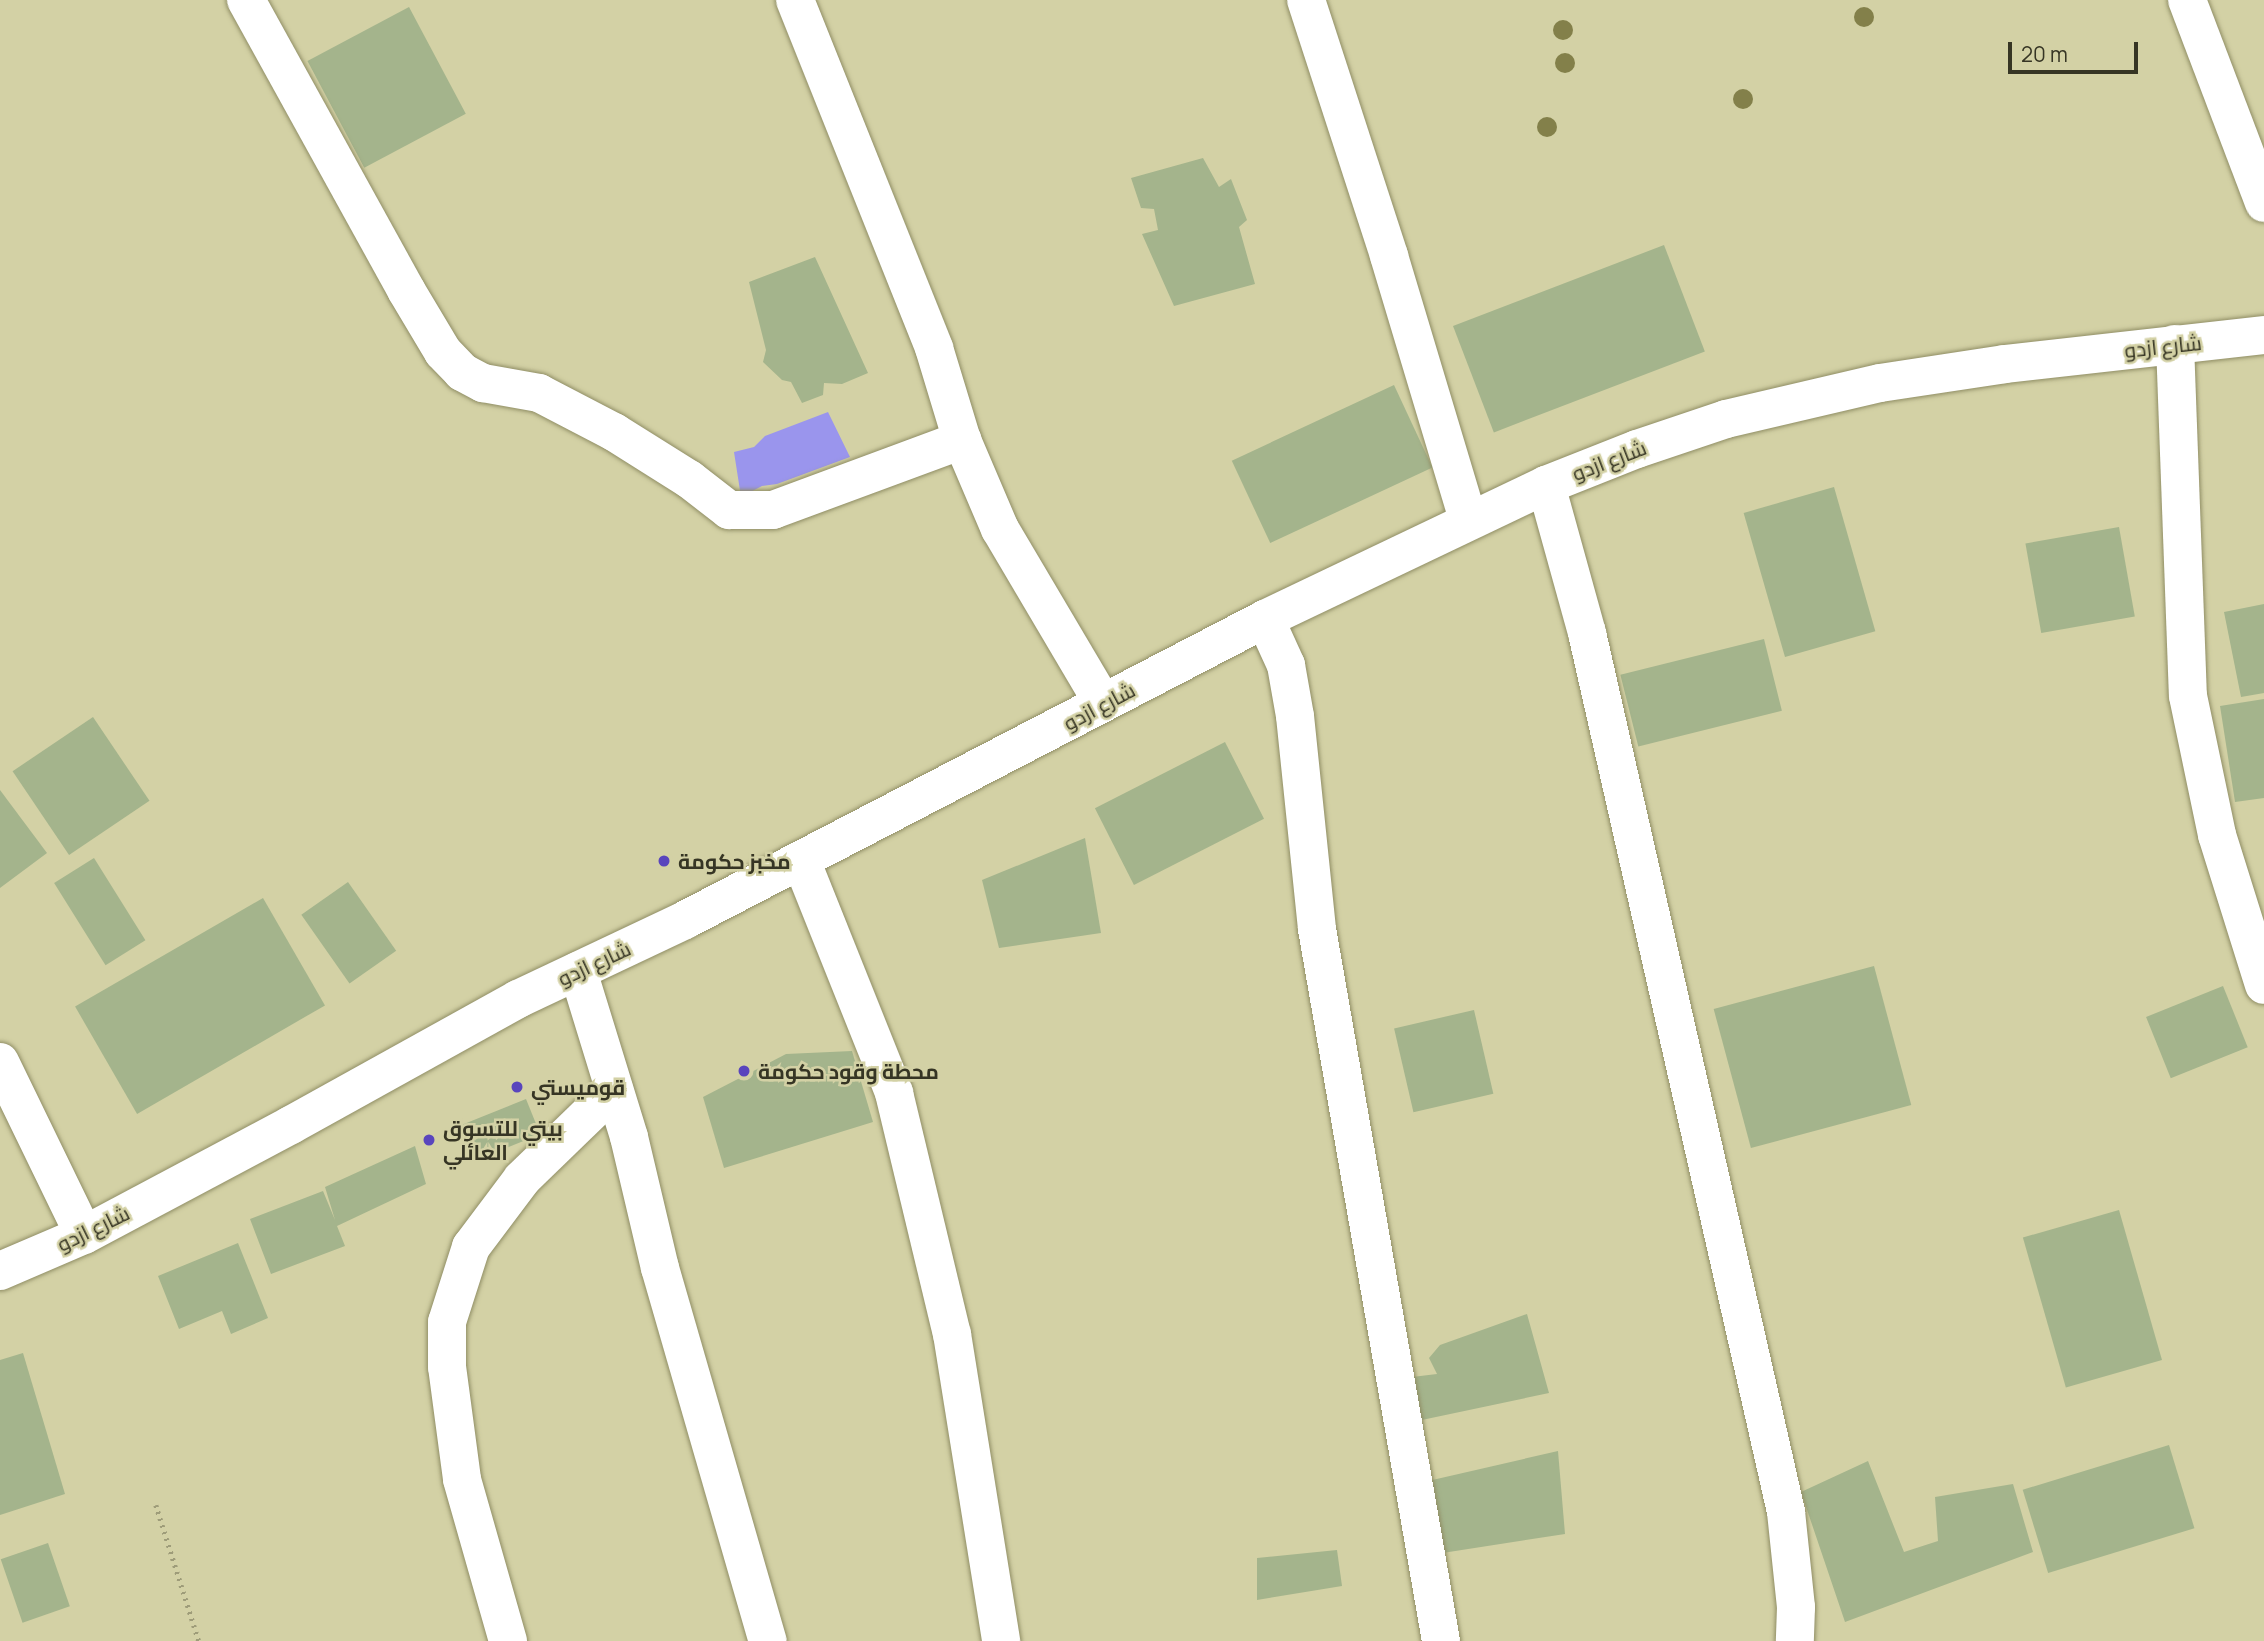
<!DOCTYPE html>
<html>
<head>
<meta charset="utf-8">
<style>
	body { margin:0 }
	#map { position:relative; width:2264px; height:1641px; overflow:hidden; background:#d3d1a5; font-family:Manrope,Cairo,sans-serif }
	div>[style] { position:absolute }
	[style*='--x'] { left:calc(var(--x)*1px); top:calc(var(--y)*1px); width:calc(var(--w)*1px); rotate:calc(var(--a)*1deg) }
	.water>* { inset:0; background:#9a95ed }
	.building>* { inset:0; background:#a4b48c; transform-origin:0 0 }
	.path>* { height:4.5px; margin-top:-2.25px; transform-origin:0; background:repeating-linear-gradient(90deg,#9e9c79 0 2px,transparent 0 7px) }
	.roads { filter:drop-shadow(0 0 2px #908e65) drop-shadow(0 0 2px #908e65) }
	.minor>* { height:38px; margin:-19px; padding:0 19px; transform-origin:19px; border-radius:19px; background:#fff }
	.trees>* { width:20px; height:20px; margin:-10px; border-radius:50%; background:#83804a }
	.dots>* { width:19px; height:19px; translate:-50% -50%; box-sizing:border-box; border:4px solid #d3d1a5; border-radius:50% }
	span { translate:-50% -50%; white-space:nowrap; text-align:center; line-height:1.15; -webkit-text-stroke:5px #d3d1a5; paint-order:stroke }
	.street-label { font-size:21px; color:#363524 }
	.poi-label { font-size:21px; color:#363524; font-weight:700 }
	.left { translate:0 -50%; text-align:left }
	.scale { position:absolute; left:2008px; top:42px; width:130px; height:32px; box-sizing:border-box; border:4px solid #363524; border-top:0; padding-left:9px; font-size:21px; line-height:24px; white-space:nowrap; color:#363524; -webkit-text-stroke:5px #d3d1a5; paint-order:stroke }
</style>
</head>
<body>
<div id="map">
	<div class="water">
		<div style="clip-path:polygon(828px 412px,850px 457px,777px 484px,762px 486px,741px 497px,734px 452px,754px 447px,765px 436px)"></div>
	</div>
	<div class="building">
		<div style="left:409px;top:7px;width:121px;height:115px;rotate:62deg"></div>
		<div style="clip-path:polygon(1203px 158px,1219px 187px,1231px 179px,1247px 220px,1239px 227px,1255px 284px,1174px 306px,1142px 234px,1158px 230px,1154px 209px,1141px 208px,1131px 178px)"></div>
		<div style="left:1664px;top:245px;width:114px;height:226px;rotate:69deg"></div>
		<div style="clip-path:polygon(815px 257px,868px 373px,842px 384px,824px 383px,823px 395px,802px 403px,791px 382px,782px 380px,763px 362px,766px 350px,749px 282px)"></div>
		<div style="left:1394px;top:385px;width:91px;height:179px;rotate:65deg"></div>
		<div style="left:1834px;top:487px;width:150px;height:94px;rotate:74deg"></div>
		<div style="left:2119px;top:527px;width:91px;height:95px;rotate:80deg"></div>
		<div style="clip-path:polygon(2264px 604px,2264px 693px,2241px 697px,2224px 612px)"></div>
		<div style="left:1764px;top:639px;width:74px;height:148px;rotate:76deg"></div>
		<div style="clip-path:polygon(2264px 699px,2264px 798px,2235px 802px,2220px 706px)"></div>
		<div style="left:93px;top:717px;width:101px;height:97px;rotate:56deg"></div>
		<div style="left:1225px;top:742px;width:86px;height:146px;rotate:63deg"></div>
		<div style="clip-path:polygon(0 790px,47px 853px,0 888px)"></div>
		<div style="clip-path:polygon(1085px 838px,1101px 933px,999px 948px,982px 880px)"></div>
		<div style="left:94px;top:858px;width:97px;height:47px;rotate:58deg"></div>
		<div style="left:348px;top:882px;width:84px;height:57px;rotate:55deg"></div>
		<div style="left:263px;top:898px;width:124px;height:217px;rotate:60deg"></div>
		<div style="left:1874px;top:966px;width:144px;height:166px;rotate:75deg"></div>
		<div style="left:2223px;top:986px;width:66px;height:83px;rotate:68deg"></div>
		<div style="left:1474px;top:1010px;width:86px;height:82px;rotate:77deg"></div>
		<div style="clip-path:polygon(852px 1051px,873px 1122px,724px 1168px,703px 1097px,786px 1054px)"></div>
		<div style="left:526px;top:1099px;width:38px;height:71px;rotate:68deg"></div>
		<div style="clip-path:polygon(415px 1146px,426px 1184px,337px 1226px,345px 1246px,271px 1274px,250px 1219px,323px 1191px,335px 1220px,325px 1187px)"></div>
		<div style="left:2119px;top:1210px;width:156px;height:100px;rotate:74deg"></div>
		<div style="clip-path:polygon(238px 1243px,268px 1318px,231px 1334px,222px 1311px,179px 1329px,158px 1276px)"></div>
		<div style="clip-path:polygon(1527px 1314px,1549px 1393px,1417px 1421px,1412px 1377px,1437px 1374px,1429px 1358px,1440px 1345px)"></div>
		<div style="clip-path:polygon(23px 1353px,65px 1494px,0 1515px,0 1360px)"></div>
		<div style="left:2169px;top:1445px;width:87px;height:153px;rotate:73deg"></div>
		<div style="clip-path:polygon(1558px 1451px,1565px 1534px,1436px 1554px,1428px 1481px)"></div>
		<div style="clip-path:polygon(1868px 1461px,1904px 1552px,1938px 1541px,1935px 1497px,2013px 1484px,2033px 1552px,1845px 1622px,1801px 1492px)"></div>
		<div style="left:48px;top:1543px;width:67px;height:50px;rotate:71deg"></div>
		<div style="clip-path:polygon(1337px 1550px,1342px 1586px,1257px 1600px,1257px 1558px)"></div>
	</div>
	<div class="path">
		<div style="--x:156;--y:1505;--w:143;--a:72.5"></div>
	</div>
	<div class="roads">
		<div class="minor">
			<div style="--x:246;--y:0;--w:331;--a:61.1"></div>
			<div style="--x:406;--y:290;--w:72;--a:59.2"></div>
			<div style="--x:443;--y:352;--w:28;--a:46"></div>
			<div style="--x:462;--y:372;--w:24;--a:28"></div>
			<div style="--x:483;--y:383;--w:57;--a:10.1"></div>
			<div style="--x:539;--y:393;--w:85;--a:27.5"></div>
			<div style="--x:614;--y:432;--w:89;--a:32.1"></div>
			<div style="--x:689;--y:479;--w:51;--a:37.8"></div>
			<div style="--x:729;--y:510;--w:44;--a:0"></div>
			<div style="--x:773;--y:510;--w:202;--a:-20.3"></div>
			<div style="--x:795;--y:0;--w:375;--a:68.2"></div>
			<div style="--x:934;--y:348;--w:96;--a:73.1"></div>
			<div style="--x:962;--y:440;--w:97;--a:66.9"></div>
			<div style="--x:1000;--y:529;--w:202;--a:59.4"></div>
			<div style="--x:1306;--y:0;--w:269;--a:72"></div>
			<div style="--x:1389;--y:256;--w:276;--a:73.3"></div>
			<div style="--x:2187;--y:0;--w:217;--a:69.2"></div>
			<div style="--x:2175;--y:344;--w:352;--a:87.9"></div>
			<div style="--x:2188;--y:696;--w:142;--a:78.2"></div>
			<div style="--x:2217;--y:835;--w:157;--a:72.6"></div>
			<div style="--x:1546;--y:485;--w:154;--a:74.5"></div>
			<div style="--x:1587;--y:633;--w:901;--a:77.24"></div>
			<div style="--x:1786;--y:1512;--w:96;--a:84"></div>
			<div style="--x:1796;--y:1607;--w:34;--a:92"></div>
			<div style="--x:1265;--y:619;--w:51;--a:65.5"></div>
			<div style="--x:1286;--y:665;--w:52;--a:80"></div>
			<div style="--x:1295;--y:716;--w:214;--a:84.1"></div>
			<div style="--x:1317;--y:929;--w:723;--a:80.12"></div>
			<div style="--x:801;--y:860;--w:251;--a:68.2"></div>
			<div style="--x:894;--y:1093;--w:248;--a:76.5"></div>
			<div style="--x:952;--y:1334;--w:311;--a:80.9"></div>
			<div style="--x:578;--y:971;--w:174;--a:72.9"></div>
			<div style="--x:629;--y:1137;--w:135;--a:76.7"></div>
			<div style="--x:660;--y:1268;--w:388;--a:73.9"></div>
			<div style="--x:0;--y:1062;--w:192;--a:64.1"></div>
			<div style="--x:0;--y:1271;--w:91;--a:-23.2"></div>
			<div style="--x:84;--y:1235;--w:234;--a:-28"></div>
			<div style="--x:291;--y:1125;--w:260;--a:-29"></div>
			<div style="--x:518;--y:999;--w:185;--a:-25.3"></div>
			<div style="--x:685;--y:920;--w:653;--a:-27.43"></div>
			<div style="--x:1265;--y:619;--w:311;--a:-25.5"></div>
			<div style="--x:1546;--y:485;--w:98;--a:-21.6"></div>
			<div style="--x:1637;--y:449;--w:94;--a:-18.6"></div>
			<div style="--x:1726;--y:419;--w:158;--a:-13.2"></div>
			<div style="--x:1880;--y:383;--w:126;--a:-8.6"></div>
			<div style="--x:2005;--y:364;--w:261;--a:-6.4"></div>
			<div style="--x:508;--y:1641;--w:168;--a:-105.9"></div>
			<div style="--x:462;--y:1479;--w:113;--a:-97.6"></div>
			<div style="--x:447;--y:1367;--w:45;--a:-90"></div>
			<div style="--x:447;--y:1322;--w:79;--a:-72.3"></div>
			<div style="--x:471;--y:1247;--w:85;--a:-53.1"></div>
			<div style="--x:522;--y:1179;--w:128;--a:-44.1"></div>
		</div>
	</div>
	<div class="trees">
		<div style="left:1864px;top:17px"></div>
		<div style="left:1563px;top:30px"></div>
		<div style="left:1565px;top:63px"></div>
		<div style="left:1743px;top:99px"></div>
		<div style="left:1547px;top:127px"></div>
	</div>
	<div class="dots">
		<div style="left:664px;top:861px;background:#5945bd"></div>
		<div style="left:744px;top:1071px;background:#5945bd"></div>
		<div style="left:517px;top:1087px;background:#5945bd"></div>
		<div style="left:429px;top:1140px;background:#5945bd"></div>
	</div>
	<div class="street-label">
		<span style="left:2163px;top:346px;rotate:-6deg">شارع ازدو</span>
		<span style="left:1609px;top:460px;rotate:-21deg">شارع ازدو</span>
		<span style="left:1099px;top:706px;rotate:-28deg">شارع ازدو</span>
		<span style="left:594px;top:963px;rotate:-25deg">شارع ازدو</span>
		<span style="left:93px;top:1228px;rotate:-26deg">شارع ازدو</span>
	</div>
	<div class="poi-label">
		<span class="left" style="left:678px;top:861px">مخبز حكومة</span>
		<span class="left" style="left:758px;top:1071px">محطة وقود حكومة</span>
		<span class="left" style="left:531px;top:1087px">قوميستي</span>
		<span class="left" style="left:443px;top:1140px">بيتي للتسوق<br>العائلي</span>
	</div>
	<div class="scale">20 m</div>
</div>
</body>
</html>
